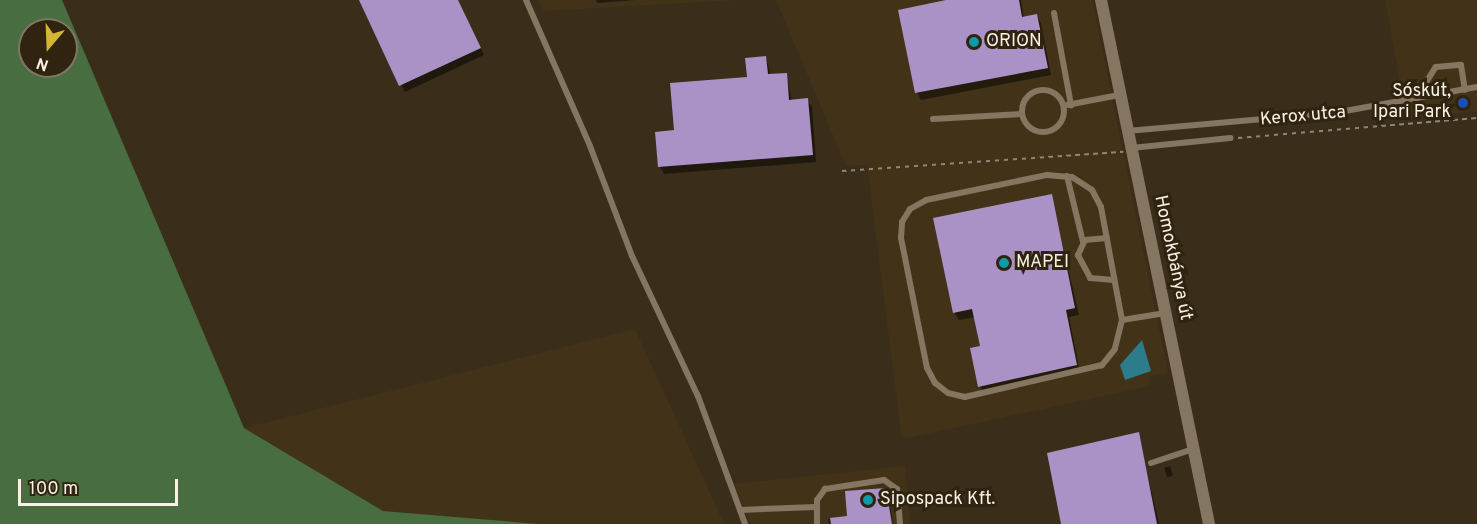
<!DOCTYPE html>
<html>
<head>
<meta charset="utf-8">
<style>
	body { margin:0 }
	#map { position:relative; width:1477px; height:524px; overflow:hidden; background:#3a2e1a; font-family:Overpass,sans-serif }
	div>[style] { position:absolute }
	[style*='--x'] { left:calc(var(--x)*1px); top:calc(var(--y)*1px); width:calc(var(--w)*1px); rotate:calc(var(--a)*1deg) }
	.built>* { inset:0; background:#423318 }
	.forest>* { inset:0; background:#486d41 }
	.water>* { inset:0; background:#2c7c8b }
	.shadow>* { inset:0; background:#0007; transform-origin:0 0 }
	.building>* { inset:0; background:#ab92c6 }
	.path>* { height:2px; margin-top:-1px; transform-origin:0; background:repeating-linear-gradient(90deg,#908676 0 4.5px,transparent 0 9px) }
	.service>* { height:6px; margin:-3px; padding:0 3px; transform-origin:3px; border-radius:3px; background:#847660 }
	.service>.ring { margin:-3px; padding:0; box-sizing:content-box; background:none; border:6px solid #847660; border-radius:50% }
	.minor>* { height:12px; margin:-6px; padding:0 6px; transform-origin:6px; border-radius:6px; background:#847660 }
	.dots>* { width:16px; height:16px; translate:-50% -50%; box-sizing:border-box; border:3px solid #302410; border-radius:50% }
	span { translate:-50% -50%; white-space:nowrap; text-align:center; line-height:1.15; -webkit-text-stroke:6px #302410; paint-order:stroke }
	.poi-label { font-size:18px; color:#f9f1e5 }
	.left { translate:0 -50%; text-align:left }
	.right { translate:-100% -50%; text-align:right }
	.street-label { font-size:18px; color:#f9f1e5 }
	.north { position:absolute; left:18px; top:18px; width:60px; height:60px; box-sizing:border-box; background:#302410; border:2px solid #807665; border-radius:50%; rotate:199deg; font-size:16px; font-weight:700; line-height:24px; text-align:center; color:#f9f1e5 }
	.north::after { content:''; display:block; margin:auto; width:21px; height:27px; background:#d5b534; clip-path:polygon(50% 0,100% 100%,50% 72%,0 100%) }
	.scale { position:absolute; left:18px; top:479px; width:160px; height:27px; box-sizing:border-box; border:3px solid #f9f1e5; border-top:0; padding-left:8px; font-size:18px; line-height:21px; white-space:nowrap; color:#f9f1e5; -webkit-text-stroke:4px #302410; paint-order:stroke }
</style>
</head>
<body>
<div id="map">
	<div class="built">
		<div style="clip-path:polygon(538px 0,737px 0,544px 11px)"></div>
		<div style="clip-path:polygon(776px 0,1092px 0,1168px 373px,1148px 377px,1150px 386px,902px 439px,867px 165px,846px 166px)"></div>
		<div style="clip-path:polygon(1385px 0,1477px 0,1477px 111px,1407px 118px)"></div>
		<div style="clip-path:polygon(635px 329px,724px 524px,539px 524px,383px 511px,244px 428px)"></div>
		<div style="clip-path:polygon(905px 466px,910px 524px,750px 524px,734px 484px)"></div>
	</div>
	<div class="forest">
		<div style="clip-path:polygon(evenodd,0 0,62px 0,244px 428px,383px 511px,539px 524px,0 524px,0 0,30px 30px,66px 30px,66px 66px,30px 66px,30px 30px)"></div>
	</div>
	<div class="water">
		<div style="clip-path:polygon(1142px 340px,1151px 371px,1125px 380px,1120px 365px)"></div>
	</div>
	<div class="shadow">
		<div style="clip-path:polygon(360px 0,457px 0,484px 55px,405px 92px)"></div>
		<div style="clip-path:polygon(596px 0,637px 0,598px 3px)"></div>
		<div style="clip-path:polygon(953px 0,1021px 0,1024px 18px,1037px 16px,1041px 23px,1051px 75px,921px 100px,917px 92px)"></div>
		<div style="clip-path:polygon(766px 58px,771px 76px,786px 75px,792px 101px,807px 100px,812px 107px,816px 162px,664px 174px,660px 166px,676px 132px,748px 79px)"></div>
		<div style="clip-path:polygon(1051px 195px,1079px 315px,1069px 317px,1080px 373px,984px 394px,980px 386px,982px 347px,976px 317px,959px 320px,954px 312px)"></div>
		<div style="clip-path:polygon(1138px 433px,1159px 524px,1063px 524px)"></div>
		<div style="left:1170px;top:466px;width:10px;height:6px;rotate:73deg"></div>
		<div style="clip-path:polygon(888px 491px,893px 524px,829px 524px,828px 519px,849px 518px,847px 493px)"></div>
	</div>
	<div class="building">
		<div style="clip-path:polygon(359px 0,458px 0,481px 48px,399px 86px)"></div>
		<div style="clip-path:polygon(946px 0,1019px 0,1022px 17px,1037px 14px,1048px 68px,915px 93px,898px 10px)"></div>
		<div style="clip-path:polygon(766px 56px,768px 74px,787px 73px,789px 100px,808px 98px,813px 155px,658px 167px,655px 132px,674px 130px,670px 83px,747px 77px,745px 58px)"></div>
		<div style="clip-path:polygon(1052px 194px,1075px 308px,1066px 310px,1077px 365px,978px 387px,970px 348px,980px 346px,972px 309px,953px 313px,933px 218px)"></div>
		<div style="clip-path:polygon(1139px 432px,1157px 524px,1061px 524px,1047px 453px)"></div>
		<div style="clip-path:polygon(886px 488px,892px 524px,831px 524px,830px 518px,847px 516px,845px 491px)"></div>
	</div>
	<div class="path">
		<div style="--x:1238;--y:138;--w:240;--a:-4.8"></div>
		<div style="--x:842;--y:171;--w:282;--a:-3.9"></div>
	</div>
	<div class="service">
		<div style="--x:526;--y:0;--w:159;--a:66.3"></div>
		<div style="--x:590;--y:146;--w:118;--a:69.1"></div>
		<div style="--x:632;--y:256;--w:155;--a:64.8"></div>
		<div style="--x:698;--y:396;--w:136;--a:69.8"></div>
		<div style="--x:1054;--y:13;--w:94;--a:79.5"></div>
		<div class="ring" style="left:1022px;top:90px;width:36px;height:36px"></div>
		<div style="--x:1415;--y:100;--w:39;--a:-58"></div>
		<div style="--x:1436;--y:67;--w:25;--a:-5"></div>
		<div style="--x:1461;--y:65;--w:25;--a:81"></div>
		<div style="--x:1067;--y:105;--w:53;--a:-10.9"></div>
		<div style="--x:933;--y:119;--w:89;--a:-3.2"></div>
		<div style="--x:1127;--y:131;--w:208;--a:-5"></div>
		<div style="--x:1334;--y:113;--w:145;--a:-10.3"></div>
		<div style="--x:1131;--y:148;--w:100;--a:-5.7"></div>
		<div style="--x:1067;--y:176;--w:68;--a:76.4"></div>
		<div style="--x:1107;--y:238;--w:22;--a:175"></div>
		<div style="--x:1085;--y:240;--w:17;--a:115"></div>
		<div style="--x:1078;--y:255;--w:26;--a:62"></div>
		<div style="--x:1090;--y:278;--w:24;--a:5"></div>
		<div style="--x:1122;--y:320;--w:30;--a:104"></div>
		<div style="--x:1115;--y:349;--w:21;--a:129"></div>
		<div style="--x:1102;--y:365;--w:141;--a:166.9"></div>
		<div style="--x:965;--y:397;--w:17;--a:-167"></div>
		<div style="--x:948;--y:393;--w:16;--a:-142"></div>
		<div style="--x:935;--y:383;--w:17;--a:-118"></div>
		<div style="--x:927;--y:368;--w:133;--a:-101.3"></div>
		<div style="--x:901;--y:238;--w:16;--a:-86"></div>
		<div style="--x:902;--y:222;--w:15;--a:-58"></div>
		<div style="--x:910;--y:209;--w:18;--a:-29"></div>
		<div style="--x:926;--y:200;--w:124;--a:-11.7"></div>
		<div style="--x:1047;--y:175;--w:25;--a:5"></div>
		<div style="--x:1072;--y:177;--w:24;--a:33"></div>
		<div style="--x:1092;--y:190;--w:19;--a:62"></div>
		<div style="--x:1101;--y:207;--w:115;--a:79.5"></div>
		<div style="--x:1122;--y:320;--w:44;--a:-9.2"></div>
		<div style="--x:1151;--y:463;--w:44;--a:-18.4"></div>
		<div style="--x:740;--y:510;--w:76;--a:-2.3"></div>
		<div style="--x:817;--y:524;--w:24;--a:-90"></div>
		<div style="--x:817;--y:500;--w:14;--a:-54"></div>
		<div style="--x:825;--y:489;--w:60;--a:-8.7"></div>
		<div style="--x:884;--y:480;--w:16;--a:35"></div>
		<div style="--x:897;--y:489;--w:35;--a:85"></div>
	</div>
	<div class="minor">
		<div style="--x:1101;--y:0;--w:535;--a:78.35"></div>
	</div>
	<div class="dots">
		<div style="left:974px;top:42px;background:#0f9aa8"></div>
		<div style="left:1463px;top:103px;background:#1a4fb4"></div>
		<div style="left:1004px;top:263px;background:#0f9aa8"></div>
		<div style="left:868px;top:500px;background:#0f9aa8"></div>
	</div>
	<div class="poi-label">
		<span class="left" style="left:986px;top:42px">ORION</span>
		<span class="right" style="left:1451px;top:103px">Sóskút,<br>Ipari Park</span>
		<span class="left" style="left:1016px;top:263px">MAPEI</span>
		<span class="left" style="left:880px;top:500px">Sipospack Kft.</span>
	</div>
	<div class="street-label">
		<span style="left:1303px;top:117px;rotate:-5deg">Kerox utca</span>
		<span style="left:1172px;top:258px;rotate:78deg">Homokbánya út</span>
	</div>
	<div class="north">N</div>
	<div class="scale">100 m</div>
</div>
</body>
</html>
